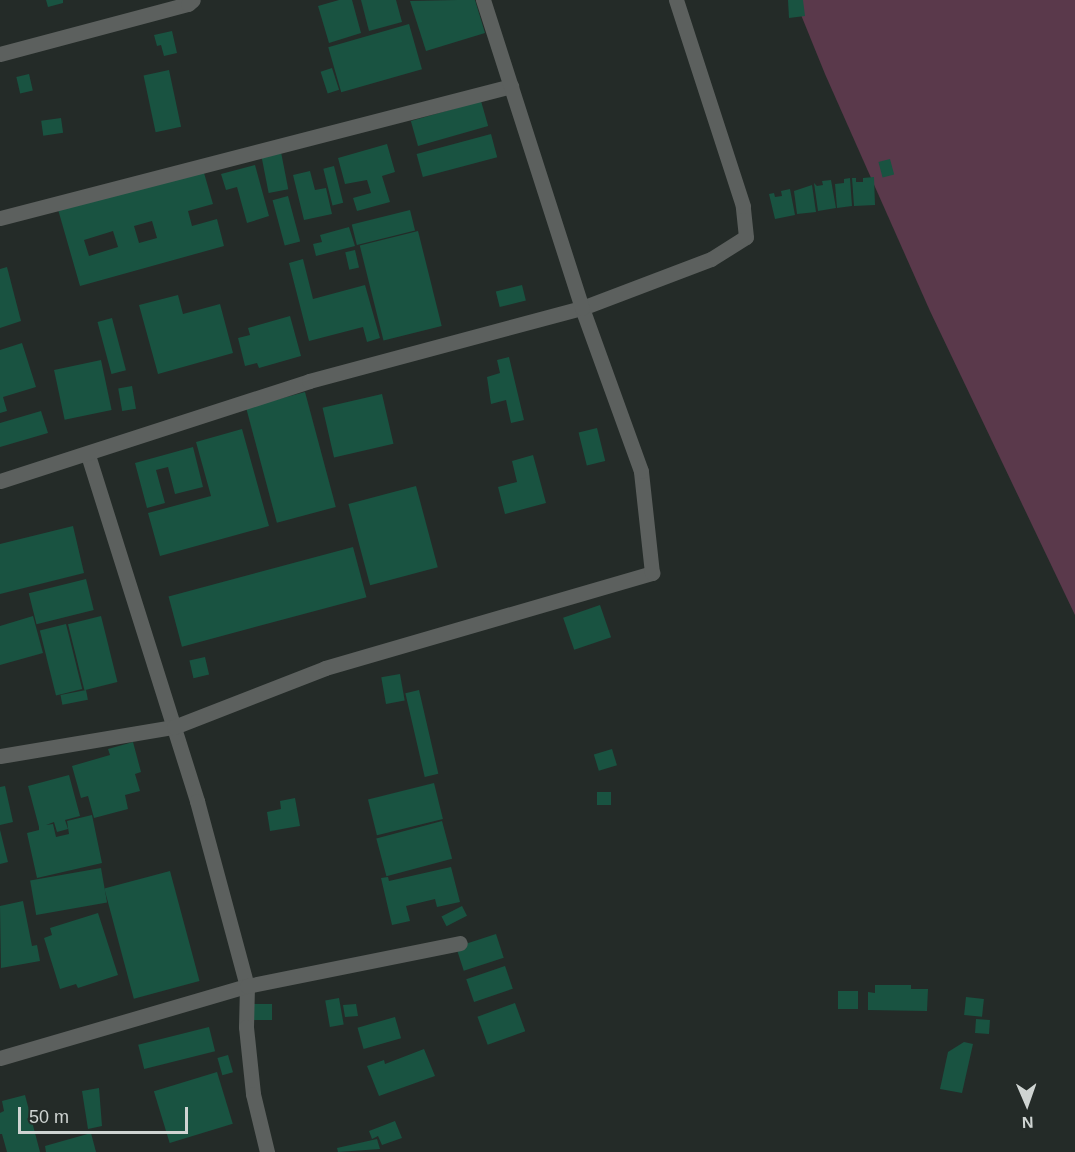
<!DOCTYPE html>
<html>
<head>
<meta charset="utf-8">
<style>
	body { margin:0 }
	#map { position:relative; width:1075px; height:1152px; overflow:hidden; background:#242b28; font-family:Arial,sans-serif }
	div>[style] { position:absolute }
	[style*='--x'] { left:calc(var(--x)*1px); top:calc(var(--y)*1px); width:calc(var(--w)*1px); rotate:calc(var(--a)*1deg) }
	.green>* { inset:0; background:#5a394b }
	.building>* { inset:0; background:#195341; transform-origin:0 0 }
	.minor>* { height:15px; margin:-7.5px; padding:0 7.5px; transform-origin:7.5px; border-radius:7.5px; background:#5c605e }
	span { translate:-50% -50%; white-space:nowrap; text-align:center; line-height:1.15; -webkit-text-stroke:4.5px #242b28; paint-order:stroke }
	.north { position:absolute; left:997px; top:1074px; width:60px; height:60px; -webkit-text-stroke:4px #242b28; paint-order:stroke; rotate:178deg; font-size:16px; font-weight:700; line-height:24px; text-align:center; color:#cfd4d2 }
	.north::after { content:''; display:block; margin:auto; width:21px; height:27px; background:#cfd4d2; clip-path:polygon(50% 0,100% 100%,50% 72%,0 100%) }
	.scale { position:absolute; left:18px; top:1107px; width:170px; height:27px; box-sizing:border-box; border:3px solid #cfd4d2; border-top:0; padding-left:8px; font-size:18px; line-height:21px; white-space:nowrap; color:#cfd4d2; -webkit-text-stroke:4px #242b28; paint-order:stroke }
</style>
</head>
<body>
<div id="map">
	<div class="green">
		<div style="clip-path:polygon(795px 0,1075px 0,1075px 615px,930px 311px,825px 74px)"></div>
	</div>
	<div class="building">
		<div style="clip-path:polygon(46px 0,63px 0,63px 3px,48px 7px)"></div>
		<div style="clip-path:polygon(339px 0,352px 0,361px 33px,329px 43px,318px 6px)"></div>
		<div style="clip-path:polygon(361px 0,396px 0,402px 22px,369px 31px)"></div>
		<div style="clip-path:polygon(457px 0,475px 0,485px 33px,426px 51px,410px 1px)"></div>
		<div style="clip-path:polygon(788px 0,803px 0,805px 16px,789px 18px)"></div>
		<div style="left:409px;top:24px;width:47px;height:84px;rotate:74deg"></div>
		<div style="clip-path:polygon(172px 31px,177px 53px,164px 56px,161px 45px,157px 46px,154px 35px)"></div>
		<div style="left:332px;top:68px;width:23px;height:12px;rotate:72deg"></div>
		<div style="left:169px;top:70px;width:58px;height:26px;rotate:78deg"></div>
		<div style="left:29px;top:74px;width:17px;height:13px;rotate:77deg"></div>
		<div style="left:481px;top:101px;width:26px;height:73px;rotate:74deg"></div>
		<div style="left:61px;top:118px;width:15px;height:20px;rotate:82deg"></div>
		<div style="left:491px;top:134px;width:24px;height:77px;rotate:75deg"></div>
		<div style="clip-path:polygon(387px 144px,395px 172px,382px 176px,390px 202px,357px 211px,353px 198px,371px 193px,367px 180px,345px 184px,338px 158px)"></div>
		<div style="left:281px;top:152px;width:38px;height:20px;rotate:79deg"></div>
		<div style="left:890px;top:159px;width:16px;height:12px;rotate:75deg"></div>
		<div style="clip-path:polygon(255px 165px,269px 216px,247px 223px,237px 187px,226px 190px,221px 174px)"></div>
		<div style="clip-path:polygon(evenodd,202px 166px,213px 204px,188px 211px,192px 226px,217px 219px,224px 246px,80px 286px,57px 206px,202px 166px,152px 221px,157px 238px,139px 243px,134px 226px,152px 221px,202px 166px,113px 231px,118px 247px,89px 256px,84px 240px,113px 231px)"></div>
		<div style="left:334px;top:166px;width:38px;height:11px;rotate:76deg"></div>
		<div style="clip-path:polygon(310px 171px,315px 190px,326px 188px,332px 214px,304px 220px,293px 175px)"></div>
		<div style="clip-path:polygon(874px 177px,875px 205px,854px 206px,852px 178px,856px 178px,856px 182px,863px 182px,863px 178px)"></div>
		<div style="clip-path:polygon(850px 178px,852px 206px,837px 208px,835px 184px,844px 183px,844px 179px)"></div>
		<div style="clip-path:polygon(831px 180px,836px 208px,818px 211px,814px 183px,817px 186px,823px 185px,822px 181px)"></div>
		<div style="clip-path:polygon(812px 185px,816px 212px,797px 214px,794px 191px)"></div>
		<div style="clip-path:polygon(790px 189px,795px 215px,775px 219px,769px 194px,774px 193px,775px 197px,782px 196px,781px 191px)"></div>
		<div style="left:288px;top:196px;width:47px;height:16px;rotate:75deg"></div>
		<div style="left:410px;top:210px;width:21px;height:60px;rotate:76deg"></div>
		<div style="clip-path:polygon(349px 227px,355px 246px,316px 256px,313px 244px,322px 242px,320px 235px)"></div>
		<div style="left:418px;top:231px;width:98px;height:60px;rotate:76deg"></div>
		<div style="left:355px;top:250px;width:18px;height:10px;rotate:77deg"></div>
		<div style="clip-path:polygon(303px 259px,313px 299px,365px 285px,380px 338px,367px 342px,363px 327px,309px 341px,289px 263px)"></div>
		<div style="clip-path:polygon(7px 267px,21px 321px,0 328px,0 269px)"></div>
		<div style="left:522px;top:285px;width:16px;height:27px;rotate:76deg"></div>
		<div style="clip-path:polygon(178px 295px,183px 314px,220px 304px,233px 353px,158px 374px,139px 305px)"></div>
		<div style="clip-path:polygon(290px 316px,301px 356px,259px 368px,257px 363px,245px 366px,238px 338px,250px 335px,248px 328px)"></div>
		<div style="left:112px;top:318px;width:54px;height:15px;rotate:75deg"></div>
		<div style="clip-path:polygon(22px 343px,36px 387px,3px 397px,7px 411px,0 413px,0 350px)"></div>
		<div style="clip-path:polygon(509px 357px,524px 420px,511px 423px,506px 400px,491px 404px,487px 377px,500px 373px,497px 360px)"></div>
		<div style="left:101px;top:360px;width:51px;height:48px;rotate:78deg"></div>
		<div style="left:132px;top:386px;width:23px;height:14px;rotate:80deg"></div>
		<div style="left:305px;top:392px;width:119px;height:61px;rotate:75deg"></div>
		<div style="left:382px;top:394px;width:51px;height:61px;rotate:77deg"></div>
		<div style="clip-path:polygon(41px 411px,48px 433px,0 447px,0 423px)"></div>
		<div style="left:597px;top:428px;width:34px;height:19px;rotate:76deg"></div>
		<div style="clip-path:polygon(242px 429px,269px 526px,160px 556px,148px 513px,211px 496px,196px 442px)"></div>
		<div style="clip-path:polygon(193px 447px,203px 487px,175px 494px,168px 467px,156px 470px,165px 503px,147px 508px,135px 463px)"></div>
		<div style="clip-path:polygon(533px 455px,546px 503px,505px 514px,498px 487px,517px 482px,512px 461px)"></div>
		<div style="left:416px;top:486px;width:84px;height:70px;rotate:75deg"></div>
		<div style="clip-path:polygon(73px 526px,84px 573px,0 594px,0 544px)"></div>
		<div style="left:353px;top:547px;width:52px;height:191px;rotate:75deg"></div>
		<div style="left:86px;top:579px;width:32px;height:59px;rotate:76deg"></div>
		<div style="left:600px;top:605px;width:34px;height:39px;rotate:71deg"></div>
		<div style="clip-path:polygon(33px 616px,43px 653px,0 665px,0 626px)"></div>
		<div style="left:101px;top:616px;width:68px;height:34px;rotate:76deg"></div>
		<div style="left:66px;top:624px;width:67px;height:27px;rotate:76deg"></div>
		<div style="left:205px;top:657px;width:18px;height:16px;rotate:77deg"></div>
		<div style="left:400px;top:674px;width:27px;height:19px;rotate:80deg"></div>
		<div style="left:86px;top:690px;width:10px;height:26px;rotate:79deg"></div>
		<div style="left:419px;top:690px;width:86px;height:14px;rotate:77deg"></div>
		<div style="clip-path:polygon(133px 742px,141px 772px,135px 774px,140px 791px,125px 795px,128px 809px,94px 818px,88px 796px,81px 798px,72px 766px,110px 755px,108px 749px)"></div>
		<div style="left:612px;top:749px;width:17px;height:19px;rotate:73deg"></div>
		<div style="clip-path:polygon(69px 775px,80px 816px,65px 820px,68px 829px,57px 832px,54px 822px,46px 825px,53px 824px,56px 837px,69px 834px,67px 821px,92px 815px,102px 863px,37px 878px,27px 833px,39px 830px,39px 827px,28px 786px)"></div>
		<div style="left:434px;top:783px;width:37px;height:68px;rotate:76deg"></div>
		<div style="clip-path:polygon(5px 786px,13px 822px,0 825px,0 787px)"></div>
		<div style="left:611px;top:792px;width:13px;height:14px;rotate:90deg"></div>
		<div style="clip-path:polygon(295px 798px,300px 826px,270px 831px,267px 812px,281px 809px,280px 801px)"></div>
		<div style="left:442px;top:821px;width:39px;height:68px;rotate:75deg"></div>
		<div style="clip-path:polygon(0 830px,8px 862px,0 864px)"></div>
		<div style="clip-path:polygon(451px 867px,460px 902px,437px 907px,435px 899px,406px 906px,410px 921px,392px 925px,381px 878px,388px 877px,389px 881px)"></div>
		<div style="left:101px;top:868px;width:35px;height:72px;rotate:80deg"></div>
		<div style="left:170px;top:871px;width:114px;height:68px;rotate:75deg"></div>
		<div style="clip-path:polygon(23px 901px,32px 946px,37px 945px,40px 961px,1px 968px,0 906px)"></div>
		<div style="left:462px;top:906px;width:11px;height:23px;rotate:63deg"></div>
		<div style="clip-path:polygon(98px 913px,118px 975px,78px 988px,76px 984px,60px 989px,44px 938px,52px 935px,50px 928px)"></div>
		<div style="left:496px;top:934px;width:25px;height:42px;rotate:72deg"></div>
		<div style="left:505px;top:966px;width:24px;height:41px;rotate:71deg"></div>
		<div style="clip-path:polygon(875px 985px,911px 985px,911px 989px,928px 989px,927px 1011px,868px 1010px,868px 992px,875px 993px)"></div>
		<div style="left:838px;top:991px;width:20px;height:18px"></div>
		<div style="left:966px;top:997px;width:18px;height:18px;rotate:6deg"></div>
		<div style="left:339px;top:998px;width:27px;height:14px;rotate:80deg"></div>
		<div style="left:515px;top:1003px;width:30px;height:40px;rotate:70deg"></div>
		<div style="left:272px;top:1004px;width:16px;height:18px;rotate:90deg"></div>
		<div style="clip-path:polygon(356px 1004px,358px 1016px,345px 1017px,343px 1005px)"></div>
		<div style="left:395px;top:1017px;width:22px;height:39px;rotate:74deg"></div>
		<div style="left:976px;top:1019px;width:14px;height:14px;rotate:4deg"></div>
		<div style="left:209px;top:1027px;width:25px;height:73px;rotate:76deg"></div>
		<div style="clip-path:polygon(964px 1042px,973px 1044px,962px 1093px,940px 1089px,948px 1052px)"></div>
		<div style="clip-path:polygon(424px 1049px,435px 1076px,379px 1096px,367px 1066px,384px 1060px,385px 1064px)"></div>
		<div style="left:228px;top:1055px;width:18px;height:11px;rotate:74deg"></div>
		<div style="left:217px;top:1072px;width:54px;height:66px;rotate:73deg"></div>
		<div style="clip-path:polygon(99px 1088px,102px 1126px,88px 1129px,82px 1091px)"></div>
		<div style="clip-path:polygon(25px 1095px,40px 1152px,7px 1152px,2px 1134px,0 1134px,0 1113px,4px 1111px,2px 1101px)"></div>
		<div style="clip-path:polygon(395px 1121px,402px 1138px,382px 1145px,378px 1136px,372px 1139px,369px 1131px)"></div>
		<div style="clip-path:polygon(91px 1133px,96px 1152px,46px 1152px,45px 1146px)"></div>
		<div style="clip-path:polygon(377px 1139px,380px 1149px,338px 1152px,337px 1148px)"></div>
	</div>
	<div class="minor">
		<div style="--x:0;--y:54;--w:195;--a:-14.9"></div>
		<div style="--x:188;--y:4;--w:6;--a:-39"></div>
		<div style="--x:0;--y:218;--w:528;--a:-14.48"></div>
		<div style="--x:88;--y:455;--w:363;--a:72.5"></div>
		<div style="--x:197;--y:801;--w:192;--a:74.9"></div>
		<div style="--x:247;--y:986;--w:41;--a:91.4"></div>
		<div style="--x:246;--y:1027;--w:67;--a:84"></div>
		<div style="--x:253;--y:1094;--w:60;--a:76.4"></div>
		<div style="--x:0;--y:481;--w:325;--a:-17.9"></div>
		<div style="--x:309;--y:381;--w:283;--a:-15"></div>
		<div style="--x:582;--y:308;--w:138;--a:-20.8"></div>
		<div style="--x:711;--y:259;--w:41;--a:-32.2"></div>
		<div style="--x:746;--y:237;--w:31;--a:-96"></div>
		<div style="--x:743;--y:206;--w:217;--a:-108"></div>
		<div style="--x:0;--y:756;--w:176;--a:-9.5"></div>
		<div style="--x:174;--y:727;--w:162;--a:-21.3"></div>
		<div style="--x:325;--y:668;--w:341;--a:-16.2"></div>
		<div style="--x:652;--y:573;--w:103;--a:-96.2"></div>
		<div style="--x:641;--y:471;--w:173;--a:-109.9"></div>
		<div style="--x:582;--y:308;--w:324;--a:-107.8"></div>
		<div style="--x:0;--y:1058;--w:257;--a:-16.3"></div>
		<div style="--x:247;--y:986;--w:217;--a:-11.4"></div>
	</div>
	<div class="north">N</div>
	<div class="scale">50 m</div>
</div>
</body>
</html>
